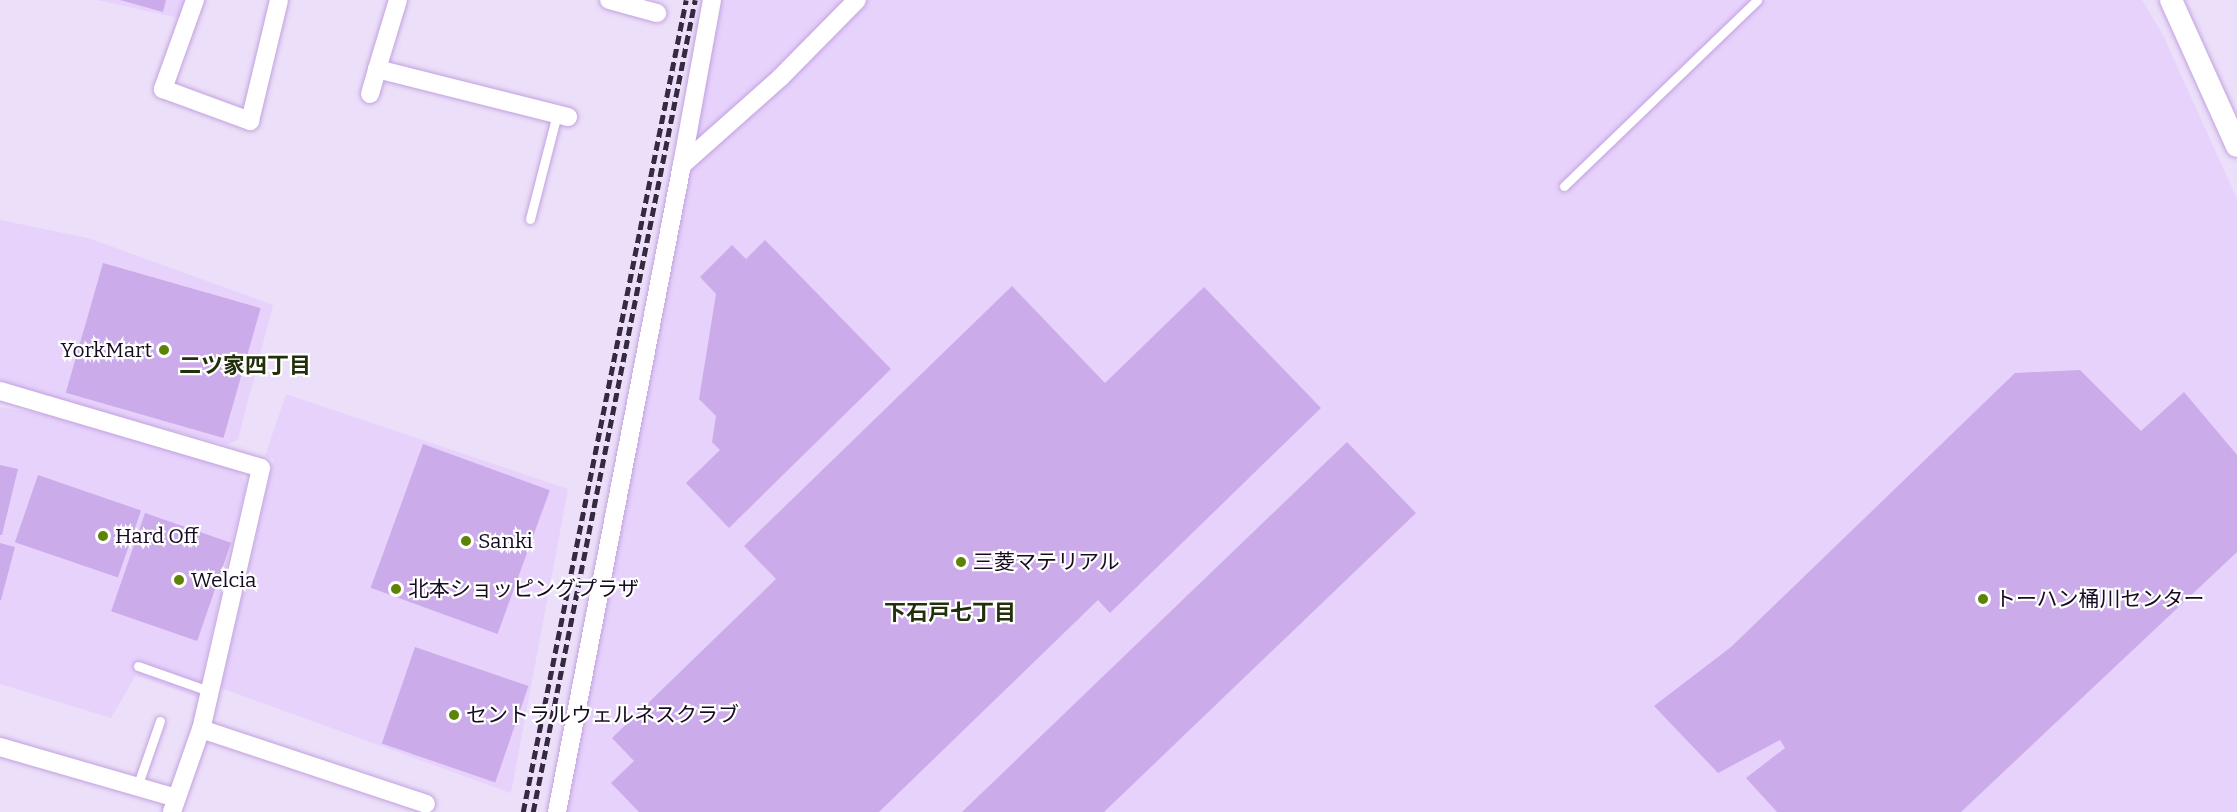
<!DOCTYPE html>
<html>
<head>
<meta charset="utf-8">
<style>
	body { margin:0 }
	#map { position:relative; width:2237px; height:812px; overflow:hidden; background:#ecdff9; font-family:Bitter,"Noto Sans JP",serif }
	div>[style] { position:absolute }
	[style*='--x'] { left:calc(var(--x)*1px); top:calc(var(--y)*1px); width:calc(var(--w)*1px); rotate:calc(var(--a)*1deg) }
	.built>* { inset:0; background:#e7d2fc }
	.building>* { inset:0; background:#cbabe9; transform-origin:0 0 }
	.roads { filter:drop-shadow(0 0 2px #c2a2df) drop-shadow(0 0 2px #c2a2df) }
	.service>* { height:9px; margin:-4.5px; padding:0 4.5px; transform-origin:4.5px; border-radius:4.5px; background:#fff }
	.minor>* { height:18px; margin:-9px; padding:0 9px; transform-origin:9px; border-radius:9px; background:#fff }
	.tertiary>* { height:22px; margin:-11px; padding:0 11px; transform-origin:11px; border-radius:11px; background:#fff }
	.rail>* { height:4.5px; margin-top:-2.25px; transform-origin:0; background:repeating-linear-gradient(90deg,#362a41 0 9px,transparent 0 13.5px) }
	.dots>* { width:16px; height:16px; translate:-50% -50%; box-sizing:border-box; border:3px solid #fff; border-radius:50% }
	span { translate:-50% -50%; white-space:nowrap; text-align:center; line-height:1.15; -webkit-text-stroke:4.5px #fff; paint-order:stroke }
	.poi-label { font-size:21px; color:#170b21 }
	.right { translate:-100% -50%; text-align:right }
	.left { translate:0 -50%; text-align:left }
	.neighbourhood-label { font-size:22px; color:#212f0b; font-weight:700 }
</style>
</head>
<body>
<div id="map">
	<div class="built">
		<div style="clip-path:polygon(97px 0,185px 0,179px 18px)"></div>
		<div style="clip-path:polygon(722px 0,2142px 0,2163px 35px,2237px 199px,2237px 812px,564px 812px)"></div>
		<div style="clip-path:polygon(0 220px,88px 238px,273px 305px,238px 439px,227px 445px,0 386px)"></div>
		<div style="clip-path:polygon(286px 394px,568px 489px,511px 793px,221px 688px,274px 459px,265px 456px)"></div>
		<div style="clip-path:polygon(0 407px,58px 416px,238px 470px,246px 484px,201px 681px,205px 683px,202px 699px,136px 675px,111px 718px,0 684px)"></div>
	</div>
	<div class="building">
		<div style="clip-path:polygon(120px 0,166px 0,163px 12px)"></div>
		<div style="clip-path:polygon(765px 240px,891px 369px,729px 528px,686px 483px,720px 450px,712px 442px,716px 416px,699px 399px,716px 294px,700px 277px,732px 245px,746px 259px)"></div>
		<div style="left:103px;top:263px;width:164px;height:135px;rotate:16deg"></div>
		<div style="clip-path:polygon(1012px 286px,1105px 383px,1204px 287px,1321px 408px,1110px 613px,1098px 600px,879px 812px,639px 812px,611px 783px,634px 761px,612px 738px,776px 579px,744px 546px)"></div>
		<div style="clip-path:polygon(2080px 370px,2141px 431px,2184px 392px,2237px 455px,2237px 552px,1961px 812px,1777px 812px,1746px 778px,1785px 748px,1780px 740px,1718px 773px,1654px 706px,1731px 647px,2015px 373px)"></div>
		<div style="clip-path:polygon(1347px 442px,1416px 513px,1104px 812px,962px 812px)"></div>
		<div style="left:423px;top:444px;width:135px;height:153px;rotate:20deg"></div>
		<div style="clip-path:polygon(0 465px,18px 469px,2px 535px,0 535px)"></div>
		<div style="left:38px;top:475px;width:109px;height:71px;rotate:19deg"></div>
		<div style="left:145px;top:513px;width:91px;height:104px;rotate:19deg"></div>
		<div style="clip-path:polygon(0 543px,15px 547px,1px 600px,0 600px)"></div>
		<div style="left:415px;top:647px;width:120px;height:102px;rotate:19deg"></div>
	</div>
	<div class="roads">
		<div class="service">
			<div style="--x:1564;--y:186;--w:268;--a:-43.9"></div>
			<div style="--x:530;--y:219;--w:108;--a:-75.6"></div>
			<div style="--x:138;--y:666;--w:75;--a:19.4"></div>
			<div style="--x:137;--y:787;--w:70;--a:-70.8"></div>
		</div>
		<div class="minor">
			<div style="--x:195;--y:0;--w:95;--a:109.8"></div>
			<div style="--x:163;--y:89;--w:93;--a:20.2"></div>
			<div style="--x:250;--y:121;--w:124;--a:-76.5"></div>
			<div style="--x:398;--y:0;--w:72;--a:106.9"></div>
			<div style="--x:377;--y:69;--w:197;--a:14.1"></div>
			<div style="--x:609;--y:0;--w:50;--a:15.2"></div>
			<div style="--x:370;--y:94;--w:26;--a:-74"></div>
			<div style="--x:682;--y:165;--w:168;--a:-79.7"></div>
			<div style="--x:0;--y:391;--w:272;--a:16.4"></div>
			<div style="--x:261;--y:468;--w:268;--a:102.9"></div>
			<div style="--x:201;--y:729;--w:88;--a:109.3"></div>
			<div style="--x:201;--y:729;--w:237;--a:18.4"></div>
			<div style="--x:0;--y:747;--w:184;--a:16.1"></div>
			<div style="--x:557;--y:812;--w:659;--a:-79.07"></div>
			<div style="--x:682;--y:165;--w:132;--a:-41.6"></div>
			<div style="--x:781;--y:77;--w:108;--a:-45.4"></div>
		</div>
		<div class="tertiary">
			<div style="--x:2171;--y:0;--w:160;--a:65.7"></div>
		</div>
	</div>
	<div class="rail">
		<div style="--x:523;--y:812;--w:828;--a:-78.65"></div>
		<div style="--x:533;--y:812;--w:828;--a:-78.72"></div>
	</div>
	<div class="dots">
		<div style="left:164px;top:350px;background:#5c8305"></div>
		<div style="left:103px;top:536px;background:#5c8305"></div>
		<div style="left:466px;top:541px;background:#5c8305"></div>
		<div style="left:961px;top:562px;background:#5c8305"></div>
		<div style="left:179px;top:580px;background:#5c8305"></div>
		<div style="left:396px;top:589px;background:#5c8305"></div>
		<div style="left:1983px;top:599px;background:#5c8305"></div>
		<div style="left:454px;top:715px;background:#5c8305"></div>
	</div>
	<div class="poi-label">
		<span class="right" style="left:152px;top:350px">YorkMart</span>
		<span class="left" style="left:115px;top:536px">Hard Off</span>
		<span class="left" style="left:478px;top:541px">Sanki</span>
		<span class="left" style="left:973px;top:562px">三菱マテリアル</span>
		<span class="left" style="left:191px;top:580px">Welcia</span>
		<span class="left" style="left:408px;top:589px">北本ショッピングプラザ</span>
		<span class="left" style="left:1995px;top:599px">トーハン桶川センター</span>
		<span class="left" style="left:466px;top:715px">セントラルウェルネスクラブ</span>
	</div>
	<div class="neighbourhood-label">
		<span style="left:245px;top:366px">二ツ家四丁目</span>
		<span style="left:950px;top:613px">下石戸七丁目</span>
	</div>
</div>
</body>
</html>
